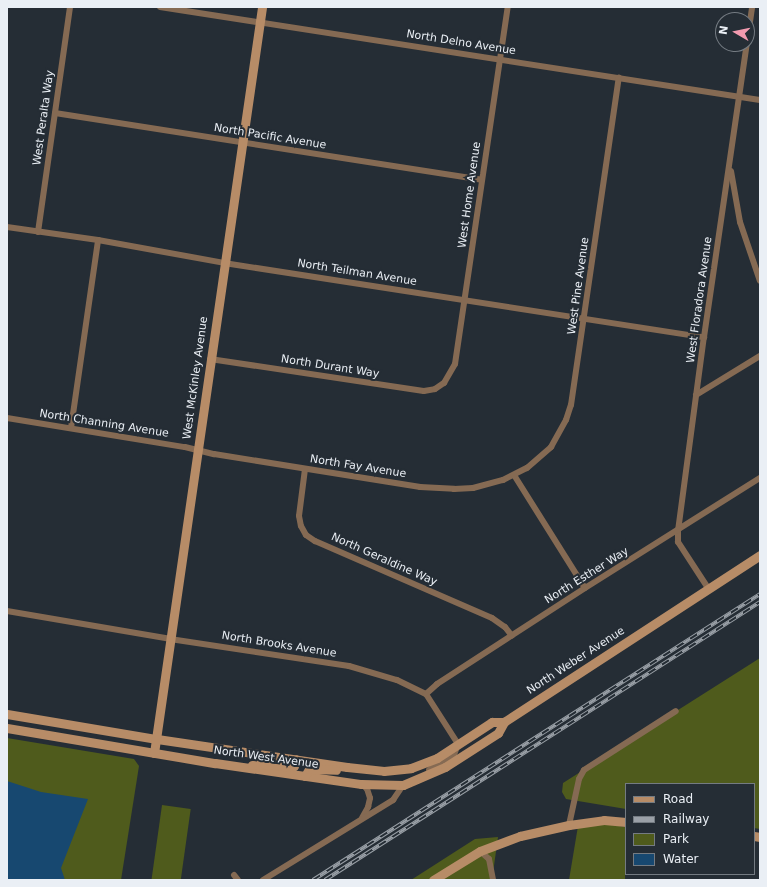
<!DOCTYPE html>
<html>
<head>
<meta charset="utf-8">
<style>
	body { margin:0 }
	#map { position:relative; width:767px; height:887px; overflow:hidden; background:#252d35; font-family:"DejaVu Sans",sans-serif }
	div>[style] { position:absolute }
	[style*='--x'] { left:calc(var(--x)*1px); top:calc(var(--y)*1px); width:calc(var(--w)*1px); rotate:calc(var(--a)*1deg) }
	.green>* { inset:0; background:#4f5b1c; transform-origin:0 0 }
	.water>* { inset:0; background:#174870 }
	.street>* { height:6px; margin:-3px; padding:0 3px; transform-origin:3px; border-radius:3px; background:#856a53 }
	.secondary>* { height:9px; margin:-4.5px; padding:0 4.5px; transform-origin:4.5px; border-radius:4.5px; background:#b78c67 }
	.rail>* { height:4px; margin-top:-2px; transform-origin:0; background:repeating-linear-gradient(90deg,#252d35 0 8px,#9aa0a7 0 16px); box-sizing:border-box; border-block:1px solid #9aa0a7 }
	span { translate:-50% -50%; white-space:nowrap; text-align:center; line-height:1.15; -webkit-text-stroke:4px #252d35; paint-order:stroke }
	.street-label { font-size:11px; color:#eaeff5 }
	.frame { position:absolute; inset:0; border:8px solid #eaeff5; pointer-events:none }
	.legend { position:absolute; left:625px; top:783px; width:130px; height:92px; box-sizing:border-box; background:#252d35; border:1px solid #747b82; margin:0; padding:5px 7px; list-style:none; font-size:12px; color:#eaeff5 }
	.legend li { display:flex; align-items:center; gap:8px; height:20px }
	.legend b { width:20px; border:1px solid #747b82 }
	.north { position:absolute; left:715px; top:12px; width:40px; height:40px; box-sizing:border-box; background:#252d35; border:1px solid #747b82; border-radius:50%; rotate:279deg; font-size:11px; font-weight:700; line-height:16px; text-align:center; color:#eaeff5 }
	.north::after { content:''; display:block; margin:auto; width:14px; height:18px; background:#f29aaf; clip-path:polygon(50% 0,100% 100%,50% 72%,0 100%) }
</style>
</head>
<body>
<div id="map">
	<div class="green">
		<div style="clip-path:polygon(760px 658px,760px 829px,754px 828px,754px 784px,626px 784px,626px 809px,566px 799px,562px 792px,563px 783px)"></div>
		<div style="clip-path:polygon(7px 738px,134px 759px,139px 766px,121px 880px,7px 880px)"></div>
		<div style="left:162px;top:805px;width:29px;height:76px;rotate:8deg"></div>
		<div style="clip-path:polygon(579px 820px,626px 827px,625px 880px,569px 880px)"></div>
		<div style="clip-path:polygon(498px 837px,492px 880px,411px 880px,475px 839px)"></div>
	</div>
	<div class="water">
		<div style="clip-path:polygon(7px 781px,41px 792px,88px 799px,61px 868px,65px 880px,7px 880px)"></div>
	</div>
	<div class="street">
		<div style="--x:160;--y:7;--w:607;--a:8.81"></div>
		<div style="--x:55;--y:113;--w:432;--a:8.9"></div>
		<div style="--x:731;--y:171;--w:52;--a:80"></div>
		<div style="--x:740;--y:222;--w:62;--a:71.3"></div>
		<div style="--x:7;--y:227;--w:92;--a:8.1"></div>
		<div style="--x:98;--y:240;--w:128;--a:10.3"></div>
		<div style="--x:224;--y:263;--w:486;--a:8.8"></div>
		<div style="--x:38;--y:232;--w:227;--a:-81.9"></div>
		<div style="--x:210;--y:359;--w:216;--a:8.5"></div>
		<div style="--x:424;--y:391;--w:11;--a:-10"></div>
		<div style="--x:435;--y:389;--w:11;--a:-34"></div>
		<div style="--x:444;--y:383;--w:22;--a:-60"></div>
		<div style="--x:455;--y:364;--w:361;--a:-81.6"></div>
		<div style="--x:696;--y:395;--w:75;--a:-31.4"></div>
		<div style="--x:7;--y:418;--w:180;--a:9.3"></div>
		<div style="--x:185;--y:447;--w:30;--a:14"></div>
		<div style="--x:214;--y:454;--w:209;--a:9.1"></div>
		<div style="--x:420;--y:487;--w:34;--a:3"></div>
		<div style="--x:454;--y:489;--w:19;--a:-3"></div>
		<div style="--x:473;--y:488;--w:31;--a:-15"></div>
		<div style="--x:503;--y:480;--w:27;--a:-27"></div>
		<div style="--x:527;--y:468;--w:32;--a:-41"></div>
		<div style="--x:551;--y:447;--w:31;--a:-61"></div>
		<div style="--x:566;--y:420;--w:16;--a:-72"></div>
		<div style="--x:571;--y:405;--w:331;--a:-81.7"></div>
		<div style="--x:71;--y:428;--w:190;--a:-81.8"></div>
		<div style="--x:305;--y:469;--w:47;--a:97.3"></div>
		<div style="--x:299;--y:516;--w:10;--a:79"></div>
		<div style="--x:301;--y:526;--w:10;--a:61"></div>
		<div style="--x:306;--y:535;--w:11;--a:34"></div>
		<div style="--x:315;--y:541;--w:193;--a:23.5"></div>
		<div style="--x:492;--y:618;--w:16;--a:35"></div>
		<div style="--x:505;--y:627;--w:11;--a:52"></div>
		<div style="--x:514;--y:475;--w:133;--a:57.9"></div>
		<div style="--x:708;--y:588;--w:55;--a:-123.1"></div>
		<div style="--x:678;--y:542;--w:11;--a:-90"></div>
		<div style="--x:678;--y:531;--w:196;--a:-82.4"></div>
		<div style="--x:704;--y:337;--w:333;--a:-81.7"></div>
		<div style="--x:7;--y:611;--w:165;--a:9.7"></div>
		<div style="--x:170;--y:639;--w:181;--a:8.6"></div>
		<div style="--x:349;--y:666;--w:50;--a:16.3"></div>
		<div style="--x:397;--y:680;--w:32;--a:26"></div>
		<div style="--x:426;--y:694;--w:59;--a:57.4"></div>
		<div style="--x:458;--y:744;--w:12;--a:110"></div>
		<div style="--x:454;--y:755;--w:29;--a:149"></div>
		<div style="--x:426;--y:694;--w:15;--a:-42"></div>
		<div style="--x:437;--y:684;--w:176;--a:-33"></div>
		<div style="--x:585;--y:588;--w:207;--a:-32.2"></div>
		<div style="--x:362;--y:818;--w:13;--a:-61"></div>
		<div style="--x:368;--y:807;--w:9;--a:-77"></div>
		<div style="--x:370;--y:798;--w:9;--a:-108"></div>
		<div style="--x:367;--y:789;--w:7;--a:-135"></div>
		<div style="--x:569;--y:825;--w:47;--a:-77.7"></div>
		<div style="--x:579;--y:779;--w:10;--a:-61"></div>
		<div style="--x:584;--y:770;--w:109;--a:-32.7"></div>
		<div style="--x:480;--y:851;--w:12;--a:42"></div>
		<div style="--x:489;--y:859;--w:21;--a:79"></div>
		<div style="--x:234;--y:875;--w:6;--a:51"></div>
		<div style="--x:263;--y:880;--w:153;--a:-31.6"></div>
		<div style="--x:393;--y:800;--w:18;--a:-56"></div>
	</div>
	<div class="secondary">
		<div style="--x:7;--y:714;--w:152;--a:9.5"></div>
		<div style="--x:157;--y:739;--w:192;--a:8.4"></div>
		<div style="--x:347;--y:767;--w:37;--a:6"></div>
		<div style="--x:384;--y:771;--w:27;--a:-6"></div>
		<div style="--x:411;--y:768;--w:28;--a:-21"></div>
		<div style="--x:437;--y:758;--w:66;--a:-33.2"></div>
		<div style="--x:492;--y:722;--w:12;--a:0"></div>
		<div style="--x:504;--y:722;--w:306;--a:-33.1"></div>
		<div style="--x:7;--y:728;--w:211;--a:9.6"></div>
		<div style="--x:215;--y:763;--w:148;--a:8.2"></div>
		<div style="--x:361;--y:784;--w:42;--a:1.4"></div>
		<div style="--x:403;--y:785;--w:46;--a:-23.2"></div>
		<div style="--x:445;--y:767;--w:63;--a:-32.7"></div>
		<div style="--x:498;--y:733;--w:13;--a:-61"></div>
		<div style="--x:154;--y:753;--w:754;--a:-81.76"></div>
		<div style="--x:252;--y:765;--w:12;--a:-5"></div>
		<div style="--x:264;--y:764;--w:28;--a:6"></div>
		<div style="--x:292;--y:767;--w:2;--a:-27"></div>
		<div style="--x:294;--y:766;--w:7;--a:-74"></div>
		<div style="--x:305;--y:776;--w:8;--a:-60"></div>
		<div style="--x:309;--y:769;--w:3;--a:0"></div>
		<div style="--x:312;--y:769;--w:24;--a:2"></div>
		<div style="--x:754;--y:836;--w:6;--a:9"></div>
		<div style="--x:433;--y:880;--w:55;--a:-31.7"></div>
		<div style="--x:480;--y:851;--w:43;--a:-20.6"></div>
		<div style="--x:520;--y:836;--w:50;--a:-12.7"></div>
		<div style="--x:569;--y:825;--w:35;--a:-8"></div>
		<div style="--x:604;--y:820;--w:22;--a:5"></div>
	</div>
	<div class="rail">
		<div style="--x:313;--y:880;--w:531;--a:-32.61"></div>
		<div style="--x:325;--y:880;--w:516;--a:-32.58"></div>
	</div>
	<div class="street-label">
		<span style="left:461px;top:43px;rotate:9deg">North Delno Avenue</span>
		<span style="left:44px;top:118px;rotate:-82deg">West Peralta Way</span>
		<span style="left:270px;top:137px;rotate:9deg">North Pacific Avenue</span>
		<span style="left:470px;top:195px;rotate:-82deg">West Home Avenue</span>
		<span style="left:357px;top:273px;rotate:9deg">North Teilman Avenue</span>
		<span style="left:579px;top:286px;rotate:-82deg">West Pine Avenue</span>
		<span style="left:700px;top:300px;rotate:-82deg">West Floradora Avenue</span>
		<span style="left:330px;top:367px;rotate:9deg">North Durant Way</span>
		<span style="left:196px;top:378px;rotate:-82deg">West McKinley Avenue</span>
		<span style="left:104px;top:424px;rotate:9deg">North Channing Avenue</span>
		<span style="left:358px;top:467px;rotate:9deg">North Fay Avenue</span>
		<span style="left:384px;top:560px;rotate:24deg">North Geraldine Way</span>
		<span style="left:587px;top:576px;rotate:-32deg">North Esther Way</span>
		<span style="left:279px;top:645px;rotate:9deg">North Brooks Avenue</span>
		<span style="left:576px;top:661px;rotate:-33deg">North Weber Avenue</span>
		<span style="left:266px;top:758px;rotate:8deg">North West Avenue</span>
	</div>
	<div class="frame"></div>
	<ul class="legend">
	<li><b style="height:5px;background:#b78c67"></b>Road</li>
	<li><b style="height:5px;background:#9aa0a7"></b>Railway</li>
	<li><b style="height:11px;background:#4f5b1c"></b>Park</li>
	<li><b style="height:11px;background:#174870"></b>Water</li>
	</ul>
	<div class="north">N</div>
</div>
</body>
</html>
